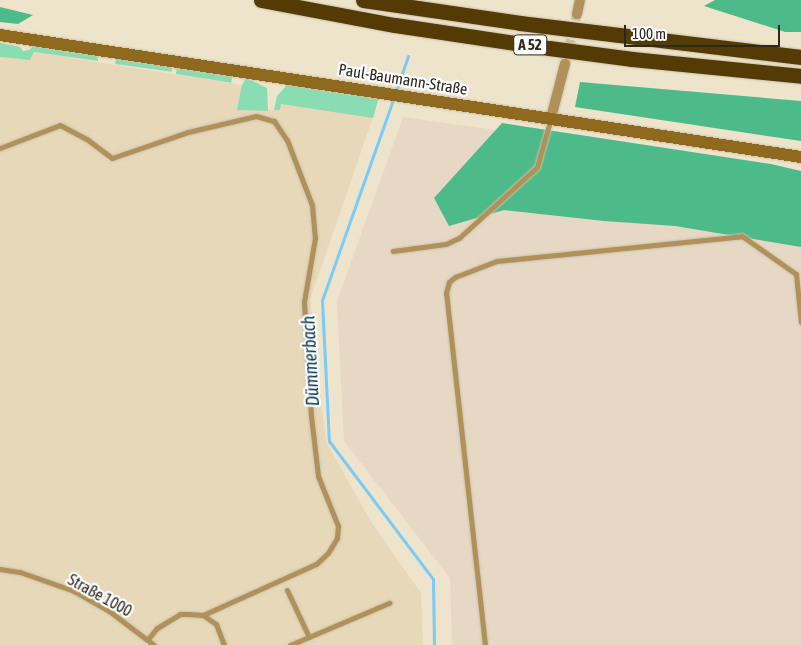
<!DOCTYPE html>
<html>
<head>
<meta charset="utf-8">
<style>
	body { margin:0 }
	#map { position:relative; width:801px; height:645px; overflow:hidden; background:#eee4cb; font-family:"Asap Condensed",sans-serif }
	div>[style] { position:absolute }
	[style*='--x'] { left:calc(var(--x)*1px); top:calc(var(--y)*1px); width:calc(var(--w)*1px); rotate:calc(var(--a)*1deg) }
	.commercial>* { inset:0; background:#e6d8c5 }
	.built>* { inset:0; background:#e6d8b8 }
	.green>* { inset:0; background:#8adcb3; transform-origin:0 0 }
	.forest>* { inset:0; background:#4cba89 }
	.stream>* { height:3px; margin:-1.5px; padding:0 1.5px; transform-origin:1.5px; border-radius:1.5px; background:#7ccaf6 }
	.minor-tunnel>* { height:10px; margin-top:-5px; transform-origin:0; background:repeating-linear-gradient(90deg,#c7bea9 0 10px,transparent 0 15px) }
	.roads { filter:drop-shadow(0 0 1px #cbc2ac) drop-shadow(0 0 1px #cbc2ac) }
	.service>* { height:5px; margin:-2.5px; padding:0 2.5px; transform-origin:2.5px; border-radius:2.5px; background:#b19159 }
	.minor>* { height:10px; margin:-5px; padding:0 5px; transform-origin:5px; border-radius:5px; background:#b19159 }
	.secondary>* { height:12px; margin:-6px; padding:0 6px; transform-origin:6px; border-radius:6px; background:#8f691e }
	.motorway>* { height:15px; margin:-7.5px; padding:0 7.5px; transform-origin:7.5px; border-radius:7.5px; background:#543b05 }
	span { translate:-50% -50%; white-space:nowrap; text-align:center; line-height:1.15; -webkit-text-stroke:4.5px #fff; paint-order:stroke }
	.shield-label span { padding:1px 4px; background:#fff; border:1px solid; border-radius:4px; -webkit-text-stroke-width:0 }
	.shield-label { font-size:15px; color:#2c281f; font-weight:700 }
	.street-label { font-size:16px; color:#2c281f }
	.water-label { font-size:18px; color:#07364d; font-style:italic }
	.scale { position:absolute; left:624px; top:25px; width:156px; height:22px; box-sizing:border-box; border:2px solid #2c281f; border-top:0; padding-left:6px; font-size:15px; line-height:18px; white-space:nowrap; color:#2c281f; -webkit-text-stroke:4px #fff; paint-order:stroke }
</style>
</head>
<body>
<div id="map">
	<div class="commercial">
		<div style="clip-path:polygon(403px 117px,736px 164px,801px 179px,801px 645px,452px 645px,450px 578px,344px 441px,337px 301px)"></div>
	</div>
	<div class="built">
		<div style="clip-path:polygon(34px 52px,242px 85px,238px 110px,280px 110px,281px 104px,373px 117px,310px 300px,326px 442px,373px 525px,421px 593px,423px 645px,0 645px,0 57px,30px 60px)"></div>
	</div>
	<div class="green">
		<div style="clip-path:polygon(0 43px,20px 47px,23px 51px,29px 50px,34px 46px,93px 54px,98px 58px,98px 61px,34px 52px,30px 60px,0 57px)"></div>
		<div style="left:116px;top:58px;width:57px;height:6px;rotate:8deg"></div>
		<div style="left:177px;top:67px;width:56px;height:7px;rotate:9deg"></div>
		<div style="clip-path:polygon(246px 78px,267px 88px,268px 111px,237px 110px,242px 85px)"></div>
		<div style="clip-path:polygon(287px 85px,298px 85px,379px 97px,373px 118px,281px 104px,280px 110px,274px 110px,277px 96px)"></div>
	</div>
	<div class="forest">
		<div style="clip-path:polygon(715px 0,801px 0,801px 32px,785px 32px,704px 6px)"></div>
		<div style="clip-path:polygon(0 7px,33px 15px,18px 24px,0 22px)"></div>
		<div style="clip-path:polygon(580px 82px,801px 101px,801px 141px,575px 107px)"></div>
		<div style="clip-path:polygon(502px 123px,771px 164px,801px 171px,801px 247px,675px 226px,604px 221px,504px 210px,449px 226px,434px 198px)"></div>
	</div>
	<div class="stream">
		<div style="--x:396;--y:91;--w:37;--a:-71"></div>
		<div style="--x:394;--y:97;--w:215;--a:109.5"></div>
		<div style="--x:322;--y:300;--w:141;--a:87.2"></div>
		<div style="--x:329;--y:441;--w:173;--a:53"></div>
		<div style="--x:433;--y:579;--w:66;--a:89.1"></div>
	</div>
	<div class="minor-tunnel">
		<div style="--x:565;--y:64;--w:51;--a:-76.5"></div>
	</div>
	<div class="roads">
		<div class="service">
			<div style="--x:0;--y:148;--w:64;--a:-21"></div>
			<div style="--x:60;--y:125;--w:32;--a:28"></div>
			<div style="--x:88;--y:140;--w:30;--a:37"></div>
			<div style="--x:112;--y:158;--w:80;--a:-18.9"></div>
			<div style="--x:188;--y:132;--w:70;--a:-13.2"></div>
			<div style="--x:256;--y:116;--w:19;--a:16"></div>
			<div style="--x:274;--y:121;--w:23;--a:56"></div>
			<div style="--x:287;--y:140;--w:70;--a:69"></div>
			<div style="--x:312;--y:205;--w:33;--a:85"></div>
			<div style="--x:315;--y:238;--w:65;--a:99.8"></div>
			<div style="--x:304;--y:302;--w:114;--a:86.5"></div>
			<div style="--x:311;--y:416;--w:60;--a:83.3"></div>
			<div style="--x:318;--y:476;--w:54;--a:68.2"></div>
			<div style="--x:338;--y:526;--w:12;--a:95"></div>
			<div style="--x:337;--y:538;--w:17;--a:121"></div>
			<div style="--x:328;--y:553;--w:16;--a:137"></div>
			<div style="--x:316;--y:564;--w:124;--a:155.7"></div>
			<div style="--x:393;--y:251;--w:53;--a:-7.5"></div>
			<div style="--x:446;--y:244;--w:14;--a:-25"></div>
			<div style="--x:459;--y:238;--w:105;--a:-42.3"></div>
			<div style="--x:537;--y:167;--w:48;--a:-74.2"></div>
			<div style="--x:0;--y:569;--w:20;--a:9"></div>
			<div style="--x:20;--y:572;--w:57;--a:19.4"></div>
			<div style="--x:74;--y:591;--w:40;--a:29.7"></div>
			<div style="--x:109;--y:611;--w:56;--a:37.1"></div>
			<div style="--x:287;--y:590;--w:52;--a:64.9"></div>
			<div style="--x:148;--y:639;--w:14;--a:-51"></div>
			<div style="--x:157;--y:628;--w:27;--a:-31"></div>
			<div style="--x:180;--y:614;--w:8;--a:0"></div>
			<div style="--x:188;--y:614;--w:15;--a:4"></div>
			<div style="--x:203;--y:615;--w:16;--a:35"></div>
			<div style="--x:216;--y:624;--w:22;--a:69"></div>
			<div style="--x:290;--y:645;--w:108;--a:-23"></div>
			<div style="--x:485;--y:645;--w:354;--a:-96.3"></div>
			<div style="--x:446;--y:293;--w:11;--a:-75"></div>
			<div style="--x:449;--y:282;--w:8;--a:-40"></div>
			<div style="--x:455;--y:277;--w:45;--a:-20.9"></div>
			<div style="--x:497;--y:261;--w:246;--a:-5.8"></div>
			<div style="--x:742;--y:236;--w:66;--a:35.1"></div>
			<div style="--x:796;--y:274;--w:48;--a:84.1"></div>
		</div>
		<div class="minor">
			<div style="--x:577;--y:14;--w:14;--a:-78"></div>
			<div style="--x:551;--y:118;--w:56;--a:-75.5"></div>
		</div>
		<div class="secondary">
			<div style="--x:0;--y:35;--w:810;--a:8.66"></div>
		</div>
		<div class="motorway">
			<div style="--x:261;--y:0;--w:136;--a:10.6"></div>
			<div style="--x:395;--y:25;--w:156;--a:8.5"></div>
			<div style="--x:549;--y:48;--w:84;--a:7.5"></div>
			<div style="--x:632;--y:59;--w:170;--a:5.7"></div>
			<div style="--x:363;--y:0;--w:159;--a:8.3"></div>
			<div style="--x:520;--y:23;--w:283;--a:6.9"></div>
		</div>
	</div>
	<div class="shield-label">
		<span style="left:530px;top:45px">A 52</span>
	</div>
	<div class="street-label">
		<span style="left:403px;top:79px;rotate:9deg">Paul-Baumann-Straße</span>
		<span style="left:100px;top:595px;rotate:29deg">Straße 1000</span>
	</div>
	<div class="water-label">
		<span style="left:311px;top:361px;rotate:-93deg">Dümmerbach</span>
	</div>
	<div class="scale">100 m</div>
</div>
</body>
</html>
